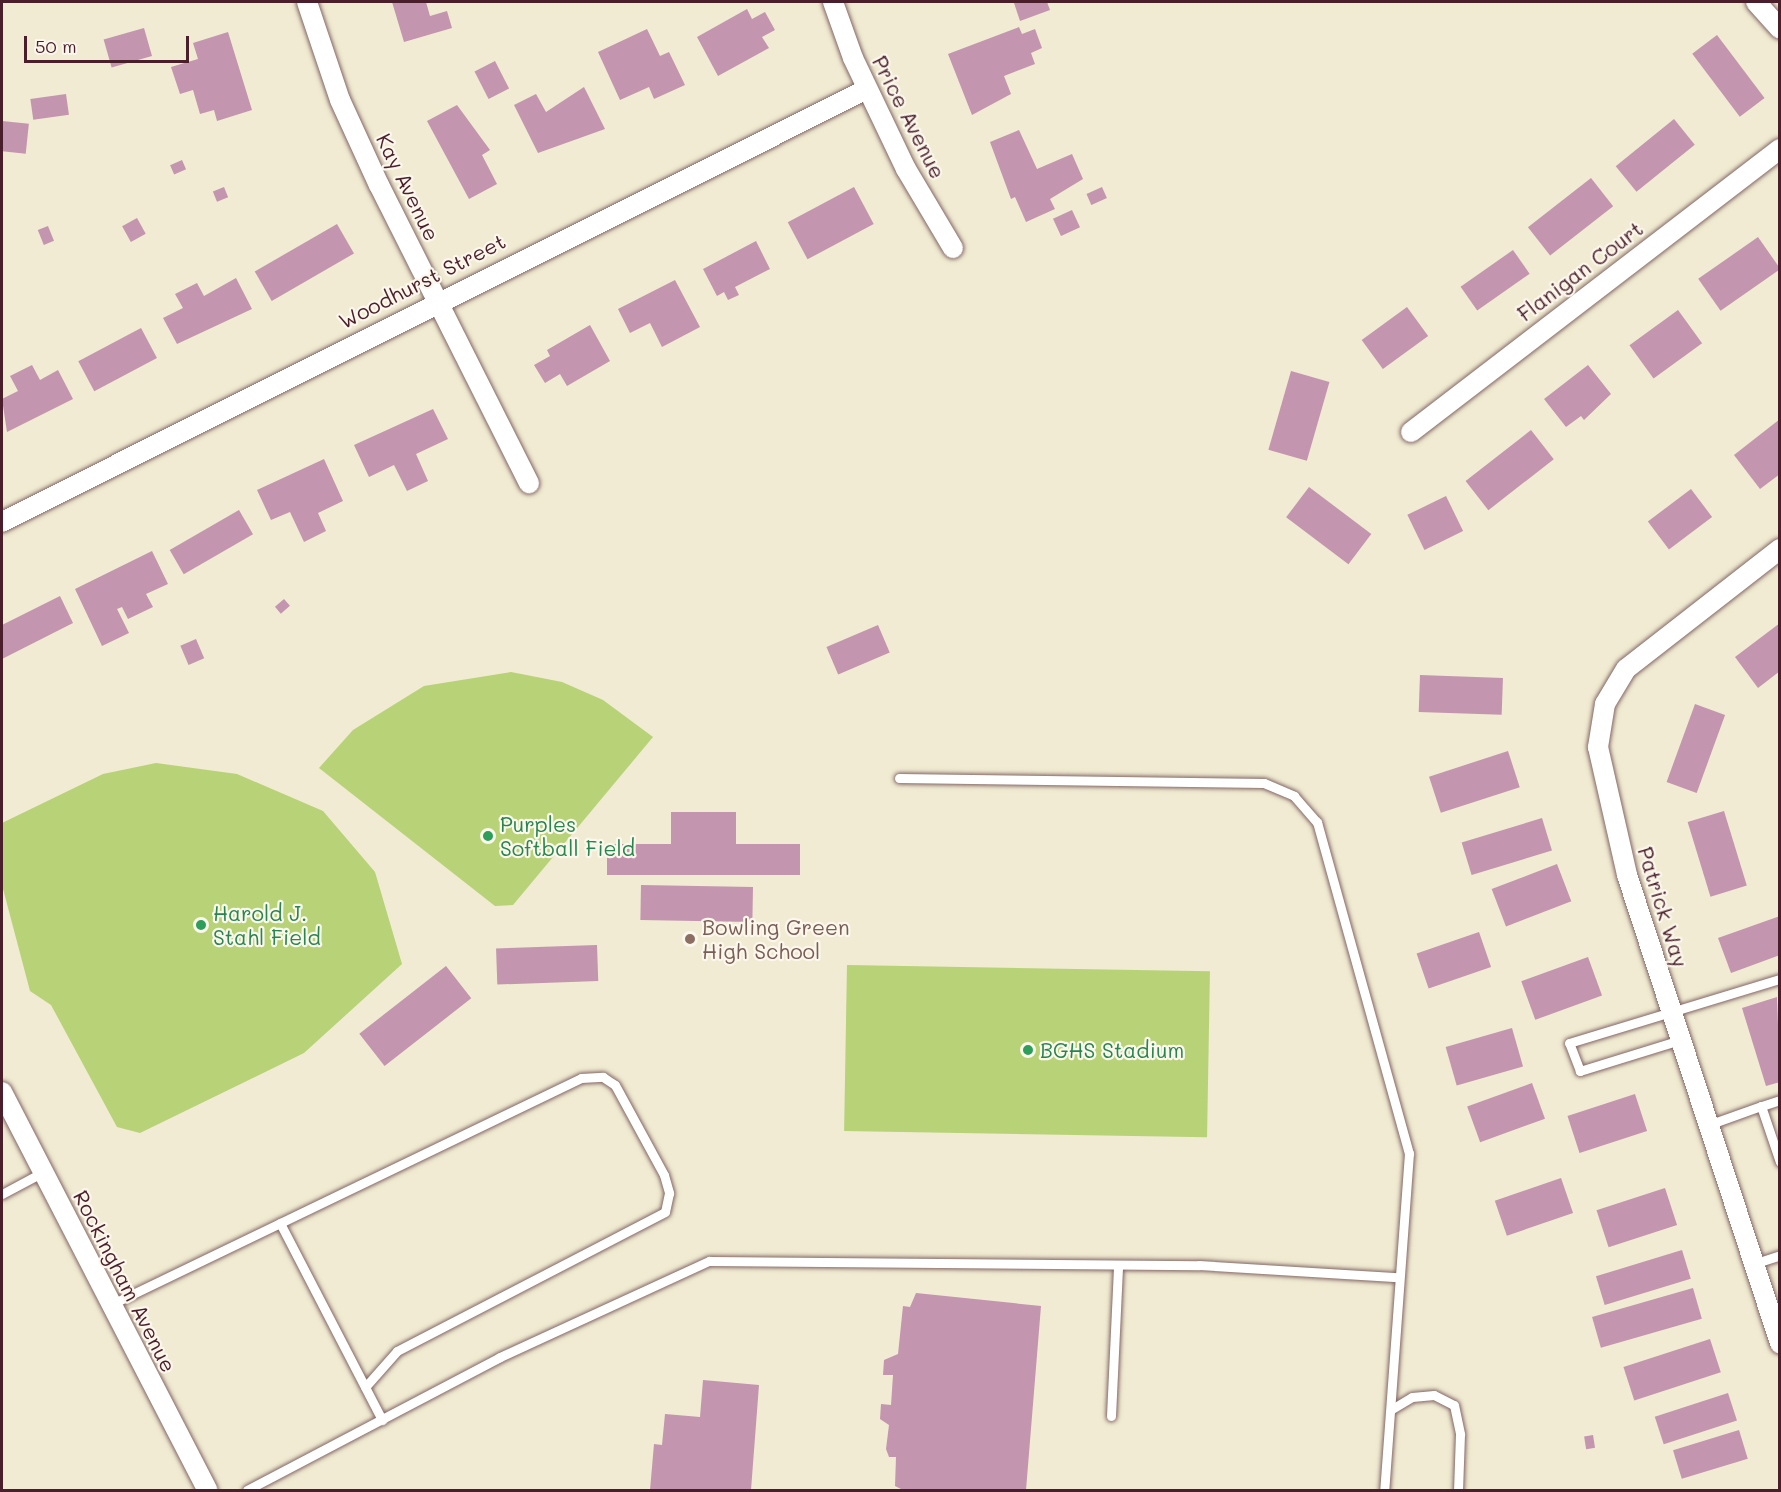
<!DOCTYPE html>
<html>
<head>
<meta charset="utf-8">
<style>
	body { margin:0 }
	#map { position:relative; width:1781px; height:1492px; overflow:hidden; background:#f0ebd2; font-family:Mali,sans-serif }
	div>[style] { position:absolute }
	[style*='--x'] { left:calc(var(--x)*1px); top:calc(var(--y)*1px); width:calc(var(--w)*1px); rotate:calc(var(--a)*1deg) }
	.green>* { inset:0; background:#b7d277; transform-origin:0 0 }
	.building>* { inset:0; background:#c395af; transform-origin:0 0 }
	.roads { filter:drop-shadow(0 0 2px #846665) drop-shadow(0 0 2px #846665) }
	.service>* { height:9px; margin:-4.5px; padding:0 4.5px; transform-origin:4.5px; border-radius:4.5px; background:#fff }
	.minor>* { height:20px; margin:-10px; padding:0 10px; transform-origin:10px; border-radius:10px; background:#fff }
	.dots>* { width:16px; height:16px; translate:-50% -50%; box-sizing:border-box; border:3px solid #fbf7ec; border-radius:50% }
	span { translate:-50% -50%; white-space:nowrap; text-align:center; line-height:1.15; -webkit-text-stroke:4.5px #fbf7ec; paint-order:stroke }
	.street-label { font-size:21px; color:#4a1f2b }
	.leisure-label { font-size:21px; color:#27864d }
	.left { translate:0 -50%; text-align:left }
	.education-label { font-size:21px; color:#785e54 }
	.frame { position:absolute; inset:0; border:3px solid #4a1f2b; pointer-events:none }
	.scale { position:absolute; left:24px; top:36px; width:165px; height:27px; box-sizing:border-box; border:3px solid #4a1f2b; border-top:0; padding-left:8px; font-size:18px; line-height:21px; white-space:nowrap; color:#4a1f2b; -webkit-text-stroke:4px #fbf7ec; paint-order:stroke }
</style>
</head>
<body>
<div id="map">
	<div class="green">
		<div style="clip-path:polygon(511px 672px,562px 682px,603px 700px,653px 737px,513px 905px,495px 906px,319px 768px,353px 730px,424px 686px)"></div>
		<div style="clip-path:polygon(156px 763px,237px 774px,323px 811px,375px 872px,402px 964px,304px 1053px,140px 1133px,117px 1127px,51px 1005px,30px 991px,2px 885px,2px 823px,103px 774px)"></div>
		<div style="left:847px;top:965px;width:363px;height:166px;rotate:1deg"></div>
	</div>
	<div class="building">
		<div style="clip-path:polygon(392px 2px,426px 2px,430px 16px,447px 11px,452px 28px,404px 42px)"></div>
		<div style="clip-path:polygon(1020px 2px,1047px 2px,1050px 10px,1020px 21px,1014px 3px)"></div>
		<div style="clip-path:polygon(747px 9px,752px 19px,765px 12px,775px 30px,762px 37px,769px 48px,718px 76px,697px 37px)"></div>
		<div style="clip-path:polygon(1019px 27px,1022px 34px,1035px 29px,1042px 48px,1031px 53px,1035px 64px,1004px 76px,1011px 94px,972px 115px,948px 54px)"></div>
		<div style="left:144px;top:28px;width:29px;height:42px;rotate:74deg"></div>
		<div style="clip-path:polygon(647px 29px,660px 56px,669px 52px,685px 85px,654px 99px,649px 87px,620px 100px,598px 52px)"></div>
		<div style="clip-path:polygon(228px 32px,252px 110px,217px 121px,214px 110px,200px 114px,193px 90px,180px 94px,171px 67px,198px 59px,193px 43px)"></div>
		<div style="left:1717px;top:35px;width:79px;height:31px;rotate:53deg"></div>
		<div style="left:495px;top:61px;width:31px;height:23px;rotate:63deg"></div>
		<div style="clip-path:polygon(584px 87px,605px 129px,538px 153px,514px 105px,536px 94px,546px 112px)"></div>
		<div style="left:66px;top:94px;width:21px;height:36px;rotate:82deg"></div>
		<div style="clip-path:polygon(457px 105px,490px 150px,482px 155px,497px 184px,469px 199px,427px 121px)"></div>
		<div style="left:1674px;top:119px;width:33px;height:75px;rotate:51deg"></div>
		<div style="left:2px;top:121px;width:27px;height:30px;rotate:6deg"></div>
		<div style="clip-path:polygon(1019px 130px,1037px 169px,1072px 154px,1083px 179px,1050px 199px,1055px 209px,1026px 222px,1015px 197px,1011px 199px,990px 142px)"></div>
		<div style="left:182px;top:160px;width:10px;height:13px;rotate:66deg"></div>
		<div style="left:1591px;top:178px;width:36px;height:80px;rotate:52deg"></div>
		<div style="left:224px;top:187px;width:11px;height:12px;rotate:68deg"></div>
		<div style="left:854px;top:187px;width:42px;height:75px;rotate:62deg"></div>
		<div style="left:1102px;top:187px;width:12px;height:17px;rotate:66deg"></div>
		<div style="left:1072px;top:210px;width:19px;height:21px;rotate:65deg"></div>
		<div style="left:137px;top:218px;width:18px;height:17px;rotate:61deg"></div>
		<div style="left:337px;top:224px;width:34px;height:95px;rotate:60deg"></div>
		<div style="left:48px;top:226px;width:16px;height:11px;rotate:68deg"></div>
		<div style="left:1758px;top:237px;width:39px;height:73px;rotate:55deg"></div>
		<div style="clip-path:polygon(756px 241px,770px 269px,735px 287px,739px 295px,728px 300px,724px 292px,717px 296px,703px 269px)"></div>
		<div style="left:1513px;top:250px;width:29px;height:64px;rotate:55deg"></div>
		<div style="clip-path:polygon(236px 278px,252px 309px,177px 344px,163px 318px,183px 308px,175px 294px,197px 283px,204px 296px)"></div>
		<div style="clip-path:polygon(675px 280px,700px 327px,662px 347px,650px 323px,630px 333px,618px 309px)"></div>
		<div style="left:1407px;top:307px;width:36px;height:56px;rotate:54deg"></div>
		<div style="left:1678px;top:310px;width:41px;height:60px;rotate:54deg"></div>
		<div style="clip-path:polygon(590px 325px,610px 361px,567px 386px,560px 374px,545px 383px,534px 365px,550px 356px,547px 350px)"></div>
		<div style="left:141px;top:328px;width:34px;height:71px;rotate:62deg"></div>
		<div style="clip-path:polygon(32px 365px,40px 380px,58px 370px,73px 399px,7px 432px,2px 399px,18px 391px,10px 376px)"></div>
		<div style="clip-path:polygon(1588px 365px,1611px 394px,1584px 420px,1581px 416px,1566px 427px,1544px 399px)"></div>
		<div style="left:1291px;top:371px;width:40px;height:82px;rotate:16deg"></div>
		<div style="clip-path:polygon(433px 409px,448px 439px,416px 454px,428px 481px,407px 491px,394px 465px,369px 477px,354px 445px)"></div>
		<div style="clip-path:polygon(1780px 419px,1780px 474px,1760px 489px,1734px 455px)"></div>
		<div style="left:1531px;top:430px;width:37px;height:83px;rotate:52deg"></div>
		<div style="clip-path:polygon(324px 459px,343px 501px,318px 513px,326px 531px,304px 542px,290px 512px,271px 520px,257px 490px)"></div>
		<div style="left:1309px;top:487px;width:78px;height:38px;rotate:37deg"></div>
		<div style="left:1691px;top:489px;width:35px;height:54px;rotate:53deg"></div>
		<div style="left:1446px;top:496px;width:39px;height:43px;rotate:64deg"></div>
		<div style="left:239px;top:510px;width:28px;height:80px;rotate:60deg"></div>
		<div style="clip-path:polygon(152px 551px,168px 584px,146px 594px,153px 607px,128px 619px,122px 607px,117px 609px,129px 633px,102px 646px,75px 589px)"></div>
		<div style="clip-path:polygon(60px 596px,73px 623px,2px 659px,2px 625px)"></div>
		<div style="left:284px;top:599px;width:9px;height:12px;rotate:49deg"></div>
		<div style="clip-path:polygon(1780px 623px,1780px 671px,1758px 688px,1735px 657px)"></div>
		<div style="left:878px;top:625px;width:30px;height:56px;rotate:67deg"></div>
		<div style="left:196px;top:639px;width:21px;height:17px;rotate:67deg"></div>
		<div style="left:1420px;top:675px;width:83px;height:37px;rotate:2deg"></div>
		<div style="left:1695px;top:704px;width:32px;height:83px;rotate:20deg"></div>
		<div style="left:1508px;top:751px;width:38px;height:83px;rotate:72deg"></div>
		<div style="left:1724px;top:811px;width:78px;height:38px;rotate:73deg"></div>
		<div style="clip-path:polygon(671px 812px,736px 812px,736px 844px,800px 844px,800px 875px,607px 875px,607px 844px,671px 844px)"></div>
		<div style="left:1542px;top:818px;width:34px;height:84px;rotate:73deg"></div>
		<div style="left:1557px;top:864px;width:40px;height:70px;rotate:69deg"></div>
		<div style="left:641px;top:885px;width:112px;height:35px;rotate:1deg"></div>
		<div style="clip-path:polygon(1780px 916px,1780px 955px,1731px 973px,1718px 938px)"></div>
		<div style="left:1479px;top:932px;width:37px;height:66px;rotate:71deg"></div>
		<div style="left:597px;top:945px;width:36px;height:101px;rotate:88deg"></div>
		<div style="left:1588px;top:957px;width:41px;height:71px;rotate:70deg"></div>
		<div style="left:446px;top:966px;width:41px;height:110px;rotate:52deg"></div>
		<div style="clip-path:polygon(1777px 997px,1780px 1082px,1766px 1086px,1742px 1008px)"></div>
		<div style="left:1512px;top:1028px;width:40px;height:69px;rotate:74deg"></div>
		<div style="left:1532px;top:1083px;width:38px;height:69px;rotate:70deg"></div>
		<div style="left:1635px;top:1094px;width:39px;height:71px;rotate:72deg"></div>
		<div style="left:1561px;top:1178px;width:37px;height:70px;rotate:71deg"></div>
		<div style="left:1665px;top:1188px;width:39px;height:72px;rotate:72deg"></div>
		<div style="left:1682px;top:1250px;width:30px;height:90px;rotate:73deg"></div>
		<div style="left:1693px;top:1288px;width:32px;height:105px;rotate:74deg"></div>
		<div style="clip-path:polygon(916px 1293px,1041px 1306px,1026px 1490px,903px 1490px,895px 1486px,896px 1457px,889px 1457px,886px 1449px,889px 1425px,880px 1419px,881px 1404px,891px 1405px,893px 1375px,883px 1375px,884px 1360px,898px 1354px,903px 1306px,910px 1307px)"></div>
		<div style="left:1710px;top:1339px;width:35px;height:91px;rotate:72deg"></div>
		<div style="clip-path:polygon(703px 1380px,759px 1385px,751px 1490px,650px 1490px,654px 1444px,662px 1445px,665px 1414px,700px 1417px)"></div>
		<div style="left:1728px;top:1393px;width:29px;height:77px;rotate:72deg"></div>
		<div style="left:1739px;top:1430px;width:30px;height:69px;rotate:73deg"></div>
		<div style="left:1593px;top:1435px;width:13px;height:9px;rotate:81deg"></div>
	</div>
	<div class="roads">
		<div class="service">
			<div style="--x:899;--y:778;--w:365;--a:0.8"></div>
			<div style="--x:1264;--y:783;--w:33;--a:23"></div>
			<div style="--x:1294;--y:796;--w:35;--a:49"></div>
			<div style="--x:1317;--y:822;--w:344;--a:74.5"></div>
			<div style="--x:1409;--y:1153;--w:338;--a:94.2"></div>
			<div style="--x:1680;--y:1040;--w:105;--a:162.8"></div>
			<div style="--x:1580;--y:1071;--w:30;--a:-111"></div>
			<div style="--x:1569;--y:1043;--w:220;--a:-16.9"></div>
			<div style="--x:1780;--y:1100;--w:20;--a:162"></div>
			<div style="--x:1761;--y:1106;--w:59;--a:71.3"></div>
			<div style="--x:1708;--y:1125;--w:56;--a:-19.7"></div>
			<div style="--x:2;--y:1194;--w:47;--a:-28.2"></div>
			<div style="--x:280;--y:1223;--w:222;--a:62.6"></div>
			<div style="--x:1753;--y:1264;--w:28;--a:-18"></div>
			<div style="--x:110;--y:1305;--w:523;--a:-25.73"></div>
			<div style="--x:581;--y:1078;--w:22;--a:-3"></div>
			<div style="--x:603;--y:1077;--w:14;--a:34"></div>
			<div style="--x:615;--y:1085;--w:102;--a:61.4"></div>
			<div style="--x:664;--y:1175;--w:19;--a:74"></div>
			<div style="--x:669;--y:1193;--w:19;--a:102"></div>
			<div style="--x:665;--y:1212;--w:302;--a:152.6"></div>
			<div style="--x:397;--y:1351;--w:48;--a:131.6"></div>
			<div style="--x:1392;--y:1409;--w:23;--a:-31"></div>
			<div style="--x:1412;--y:1397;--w:22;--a:-5"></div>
			<div style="--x:1434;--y:1395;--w:22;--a:27"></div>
			<div style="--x:1454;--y:1405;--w:30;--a:78"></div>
			<div style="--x:1460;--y:1434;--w:56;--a:92"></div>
			<div style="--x:1111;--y:1416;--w:151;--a:-87.3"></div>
			<div style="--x:247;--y:1490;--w:286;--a:-27.7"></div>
			<div style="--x:500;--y:1357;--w:230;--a:-24.7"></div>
			<div style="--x:709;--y:1261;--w:490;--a:0.5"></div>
			<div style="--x:1199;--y:1265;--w:199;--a:3.5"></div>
		</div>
		<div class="minor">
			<div style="--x:307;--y:2;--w:103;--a:71.4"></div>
			<div style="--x:340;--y:100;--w:94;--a:65.4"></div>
			<div style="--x:379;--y:185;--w:334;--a:63.3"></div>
			<div style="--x:833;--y:2;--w:59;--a:70.3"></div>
			<div style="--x:853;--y:58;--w:123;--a:64.5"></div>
			<div style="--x:906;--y:169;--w:92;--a:59.3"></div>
			<div style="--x:1756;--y:2;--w:36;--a:48"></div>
			<div style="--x:1411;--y:432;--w:465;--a:-37.5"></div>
			<div style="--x:2;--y:522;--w:967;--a:-26.59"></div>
			<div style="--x:1780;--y:549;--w:195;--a:142.1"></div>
			<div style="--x:1626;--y:669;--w:41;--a:121"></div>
			<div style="--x:1605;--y:704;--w:44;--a:99.2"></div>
			<div style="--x:1598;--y:747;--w:131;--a:77.2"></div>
			<div style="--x:1627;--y:875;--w:493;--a:71.9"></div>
			<div style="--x:2;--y:1092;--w:448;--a:62.7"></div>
		</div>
	</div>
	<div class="dots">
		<div style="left:488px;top:836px;background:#2e9e5b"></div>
		<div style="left:201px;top:925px;background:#2e9e5b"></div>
		<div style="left:690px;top:939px;background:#8d6e63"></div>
		<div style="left:1028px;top:1050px;background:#2e9e5b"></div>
	</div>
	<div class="street-label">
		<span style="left:909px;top:117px;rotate:63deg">Price Avenue</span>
		<span style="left:408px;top:187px;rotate:64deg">Kay Avenue</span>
		<span style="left:1580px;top:271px;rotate:-37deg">Flanigan Court</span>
		<span style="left:422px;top:281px;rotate:-27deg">Woodhurst Street</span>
		<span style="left:1663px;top:907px;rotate:73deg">Patrick Way</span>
		<span style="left:125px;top:1281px;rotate:63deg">Rockingham Avenue</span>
	</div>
	<div class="leisure-label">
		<span class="left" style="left:500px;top:836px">Purples<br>Softball Field</span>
		<span class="left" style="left:213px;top:925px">Harold J.<br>Stahl Field</span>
		<span class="left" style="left:1040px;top:1050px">BGHS Stadium</span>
	</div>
	<div class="education-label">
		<span class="left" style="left:702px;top:939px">Bowling Green<br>High School</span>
	</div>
	<div class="frame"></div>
	<div class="scale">50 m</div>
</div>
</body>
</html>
